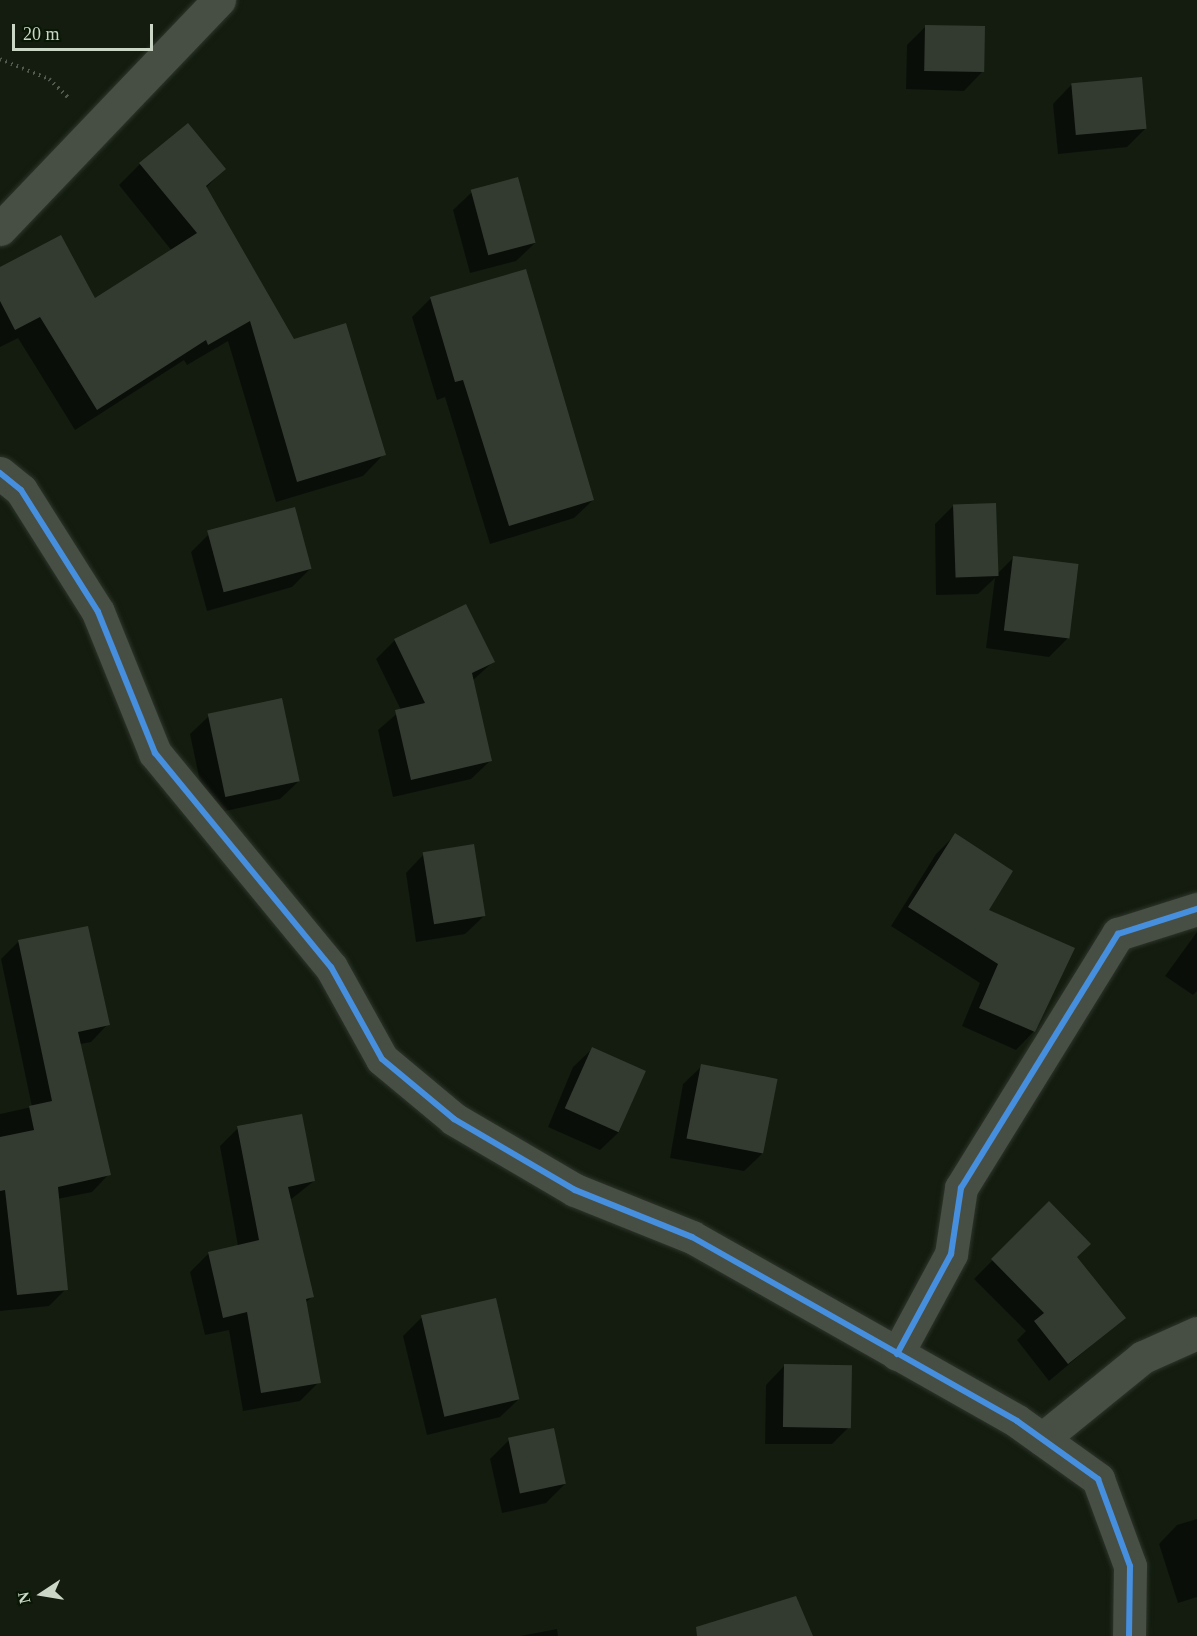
<!DOCTYPE html>
<html>
<head>
<meta charset="utf-8">
<style>
	body { margin:0 }
	#map { position:relative; width:1197px; height:1636px; overflow:hidden; background:#131c0f; font-family:"Times New Roman",serif }
	div>[style] { position:absolute }
	[style*='--x'] { left:calc(var(--x)*1px); top:calc(var(--y)*1px); width:calc(var(--w)*1px); rotate:calc(var(--a)*1deg) }
	.shadow>* { inset:0; background:#0007 }
	.building>* { inset:0; background:#333b31; transform-origin:0 0 }
	.path>* { height:4px; margin-top:-2px; transform-origin:0; background:repeating-linear-gradient(90deg,#535950 0 1.5px,transparent 0 6px) }
	.roads { filter:drop-shadow(0 0 2px #2e342a) drop-shadow(0 0 2px #2e342a) }
	.minor>* { height:33px; margin:-16.5px; padding:0 16.5px; transform-origin:16.5px; border-radius:16.5px; background:#474e44 }
	.cycleway>* { height:6px; margin:-3px; padding:0 3px; transform-origin:3px; border-radius:3px; background:#468fdf }
	span { translate:-50% -50%; white-space:nowrap; text-align:center; line-height:1.15; -webkit-text-stroke:4.5px #081703; paint-order:stroke }
	.north { position:absolute; left:12px; top:1564px; width:60px; height:60px; -webkit-text-stroke:4px #081703; paint-order:stroke; rotate:258deg; font-size:16px; font-weight:700; line-height:24px; text-align:center; color:#cbd6c7 }
	.north::after { content:''; display:block; margin:auto; width:21px; height:27px; background:#cbd6c7; clip-path:polygon(50% 0,100% 100%,50% 72%,0 100%) }
	.scale { position:absolute; left:12px; top:24px; width:141px; height:27px; box-sizing:border-box; border:3px solid #cbd6c7; border-top:0; padding-left:8px; font-size:18px; line-height:21px; white-space:nowrap; color:#cbd6c7; -webkit-text-stroke:4px #081703; paint-order:stroke }
</style>
</head>
<body>
<div id="map">
	<div class="shadow">
		<div style="clip-path:polygon(926px 26px,982px 72px,964px 91px,906px 89px,907px 45px)"></div>
		<div style="clip-path:polygon(1071px 85px,1146px 128px,1127px 147px,1058px 154px,1053px 104px)"></div>
		<div style="clip-path:polygon(140px 164px,224px 169px,206px 188px,293px 340px,384px 454px,363px 476px,276px 502px,228px 341px,187px 365px,184px 360px,75px 430px,18px 338px,0 347px,0 269px,94px 301px,172px 251px,119px 185px)"></div>
		<div style="clip-path:polygon(472px 192px,535px 243px,516px 261px,470px 273px,453px 210px)"></div>
		<div style="clip-path:polygon(431px 298px,593px 500px,574px 518px,490px 544px,445px 397px,437px 400px,412px 317px)"></div>
		<div style="clip-path:polygon(953px 506px,997px 574px,1014px 557px,1068px 638px,1049px 657px,986px 648px,995px 578px,978px 594px,936px 595px,935px 524px)"></div>
		<div style="clip-path:polygon(209px 534px,310px 569px,292px 587px,207px 611px,191px 552px)"></div>
		<div style="clip-path:polygon(395px 640px,493px 662px,472px 681px,490px 761px,471px 779px,393px 797px,378px 730px,401px 710px,376px 659px)"></div>
		<div style="clip-path:polygon(209px 716px,299px 781px,280px 799px,207px 815px,190px 734px)"></div>
		<div style="clip-path:polygon(955px 835px,1034px 1031px,1016px 1050px,962px 1026px,980px 983px,891px 926px,936px 854px)"></div>
		<div style="clip-path:polygon(424px 854px,484px 916px,465px 934px,416px 942px,406px 873px)"></div>
		<div style="clip-path:polygon(87px 927px,108px 1024px,91px 1042px,80px 1044px,109px 1174px,92px 1192px,57px 1199px,66px 1289px,49px 1306px,0 1311px,0 1114px,32px 1107px,1px 959px,18px 942px)"></div>
		<div style="clip-path:polygon(1197px 932px,1197px 991px,1193px 995px,1165px 976px)"></div>
		<div style="clip-path:polygon(592px 1049px,644px 1071px,619px 1132px,600px 1150px,548px 1127px,573px 1067px)"></div>
		<div style="clip-path:polygon(702px 1066px,763px 1153px,744px 1171px,670px 1158px,683px 1084px)"></div>
		<div style="clip-path:polygon(238px 1128px,314px 1181px,290px 1200px,312px 1297px,305px 1303px,319px 1382px,300px 1401px,243px 1411px,229px 1330px,205px 1335px,190px 1272px,209px 1253px,238px 1246px,220px 1146px)"></div>
		<div style="clip-path:polygon(1049px 1203px,1075px 1257px,1124px 1318px,1049px 1381px,1017px 1340px,1026px 1331px,974px 1279px)"></div>
		<div style="clip-path:polygon(495px 1300px,519px 1399px,500px 1417px,427px 1435px,403px 1336px,421px 1318px)"></div>
		<div style="clip-path:polygon(784px 1366px,850px 1426px,832px 1444px,765px 1444px,766px 1385px)"></div>
		<div style="clip-path:polygon(509px 1440px,565px 1484px,546px 1503px,502px 1513px,490px 1459px)"></div>
		<div style="clip-path:polygon(1197px 1519px,1197px 1597px,1178px 1603px,1159px 1544px,1177px 1525px)"></div>
		<div style="clip-path:polygon(557px 1629px,558px 1636px,520px 1636px)"></div>
	</div>
	<div class="building">
		<div style="left:925px;top:25px;width:60px;height:46px;rotate:1deg"></div>
		<div style="left:1142px;top:77px;width:52px;height:71px;rotate:85deg"></div>
		<div style="clip-path:polygon(188px 123px,226px 169px,206px 186px,294px 339px,346px 323px,386px 455px,297px 482px,250px 321px,208px 345px,206px 340px,97px 410px,40px 317px,15px 330px,0 301px,0 267px,61px 235px,95px 298px,197px 233px,139px 163px)"></div>
		<div style="left:518px;top:177px;width:68px;height:49px;rotate:75deg"></div>
		<div style="clip-path:polygon(526px 269px,594px 500px,509px 526px,463px 380px,455px 382px,430px 297px)"></div>
		<div style="left:996px;top:503px;width:73px;height:43px;rotate:88deg"></div>
		<div style="left:295px;top:507px;width:64px;height:91px;rotate:75deg"></div>
		<div style="left:1013px;top:556px;width:66px;height:75px;rotate:7deg"></div>
		<div style="clip-path:polygon(466px 604px,495px 662px,472px 673px,492px 761px,411px 780px,395px 710px,425px 703px,394px 639px)"></div>
		<div style="left:282px;top:698px;width:85px;height:76px;rotate:78deg"></div>
		<div style="clip-path:polygon(955px 833px,1013px 871px,989px 910px,1075px 948px,1035px 1032px,979px 1008px,998px 964px,908px 907px)"></div>
		<div style="left:474px;top:844px;width:73px;height:52px;rotate:81deg"></div>
		<div style="clip-path:polygon(88px 926px,110px 1025px,78px 1032px,111px 1175px,58px 1187px,68px 1290px,17px 1295px,5px 1190px,0 1191px,0 1137px,34px 1130px,29px 1106px,52px 1101px,18px 940px)"></div>
		<div style="left:592px;top:1047px;width:59px;height:67px;rotate:24deg"></div>
		<div style="left:701px;top:1064px;width:78px;height:76px;rotate:11deg"></div>
		<div style="clip-path:polygon(302px 1114px,315px 1181px,288px 1187px,314px 1297px,306px 1299px,321px 1383px,261px 1393px,247px 1312px,223px 1318px,208px 1252px,259px 1240px,237px 1126px)"></div>
		<div style="clip-path:polygon(1049px 1201px,1091px 1244px,1077px 1257px,1126px 1318px,1068px 1364px,1034px 1321px,1044px 1313px,991px 1259px)"></div>
		<div style="left:496px;top:1298px;width:104px;height:77px;rotate:77deg"></div>
		<div style="left:784px;top:1364px;width:68px;height:63px;rotate:1deg"></div>
		<div style="left:554px;top:1428px;width:57px;height:47px;rotate:78deg"></div>
		<div style="clip-path:polygon(796px 1596px,813px 1636px,697px 1636px,696px 1627px)"></div>
	</div>
	<div class="path">
		<div style="--x:0;--y:59;--w:53;--a:22.2"></div>
		<div style="--x:49;--y:79;--w:28;--a:44"></div>
	</div>
	<div class="roads">
		<div class="minor">
			<div style="--x:0;--y:229;--w:317;--a:-46.3"></div>
			<div style="--x:0;--y:473;--w:27;--a:39"></div>
			<div style="--x:21;--y:490;--w:144;--a:57.7"></div>
			<div style="--x:98;--y:612;--w:152;--a:68"></div>
			<div style="--x:155;--y:753;--w:277;--a:50.6"></div>
			<div style="--x:331;--y:967;--w:105;--a:61"></div>
			<div style="--x:382;--y:1059;--w:94;--a:39.8"></div>
			<div style="--x:454;--y:1119;--w:140;--a:30.4"></div>
			<div style="--x:575;--y:1190;--w:126;--a:21.9"></div>
			<div style="--x:692;--y:1237;--w:373;--a:29.5"></div>
			<div style="--x:1017;--y:1421;--w:100;--a:35.6"></div>
			<div style="--x:1098;--y:1479;--w:93;--a:69.8"></div>
			<div style="--x:1130;--y:1566;--w:70;--a:90.8"></div>
			<div style="--x:897;--y:1354;--w:114;--a:-61.6"></div>
			<div style="--x:951;--y:1254;--w:67;--a:-81.4"></div>
			<div style="--x:961;--y:1188;--w:299;--a:-58.3"></div>
			<div style="--x:1118;--y:934;--w:83;--a:-17.6"></div>
			<div style="--x:1042;--y:1439;--w:130;--a:-39.1"></div>
			<div style="--x:1143;--y:1357;--w:59;--a:-24"></div>
		</div>
	</div>
	<div class="cycleway">
		<div style="--x:0;--y:473;--w:27;--a:39"></div>
		<div style="--x:21;--y:490;--w:144;--a:57.7"></div>
		<div style="--x:98;--y:612;--w:152;--a:68"></div>
		<div style="--x:155;--y:753;--w:277;--a:50.6"></div>
		<div style="--x:331;--y:967;--w:105;--a:61"></div>
		<div style="--x:382;--y:1059;--w:94;--a:39.8"></div>
		<div style="--x:454;--y:1119;--w:140;--a:30.4"></div>
		<div style="--x:575;--y:1190;--w:126;--a:21.9"></div>
		<div style="--x:692;--y:1237;--w:373;--a:29.5"></div>
		<div style="--x:1017;--y:1421;--w:100;--a:35.6"></div>
		<div style="--x:1098;--y:1479;--w:93;--a:69.8"></div>
		<div style="--x:1130;--y:1566;--w:70;--a:90.8"></div>
		<div style="--x:897;--y:1354;--w:114;--a:-61.6"></div>
		<div style="--x:951;--y:1254;--w:67;--a:-81.4"></div>
		<div style="--x:961;--y:1188;--w:299;--a:-58.3"></div>
		<div style="--x:1118;--y:934;--w:83;--a:-17.6"></div>
	</div>
	<div class="north">N</div>
	<div class="scale">20 m</div>
</div>
</body>
</html>
